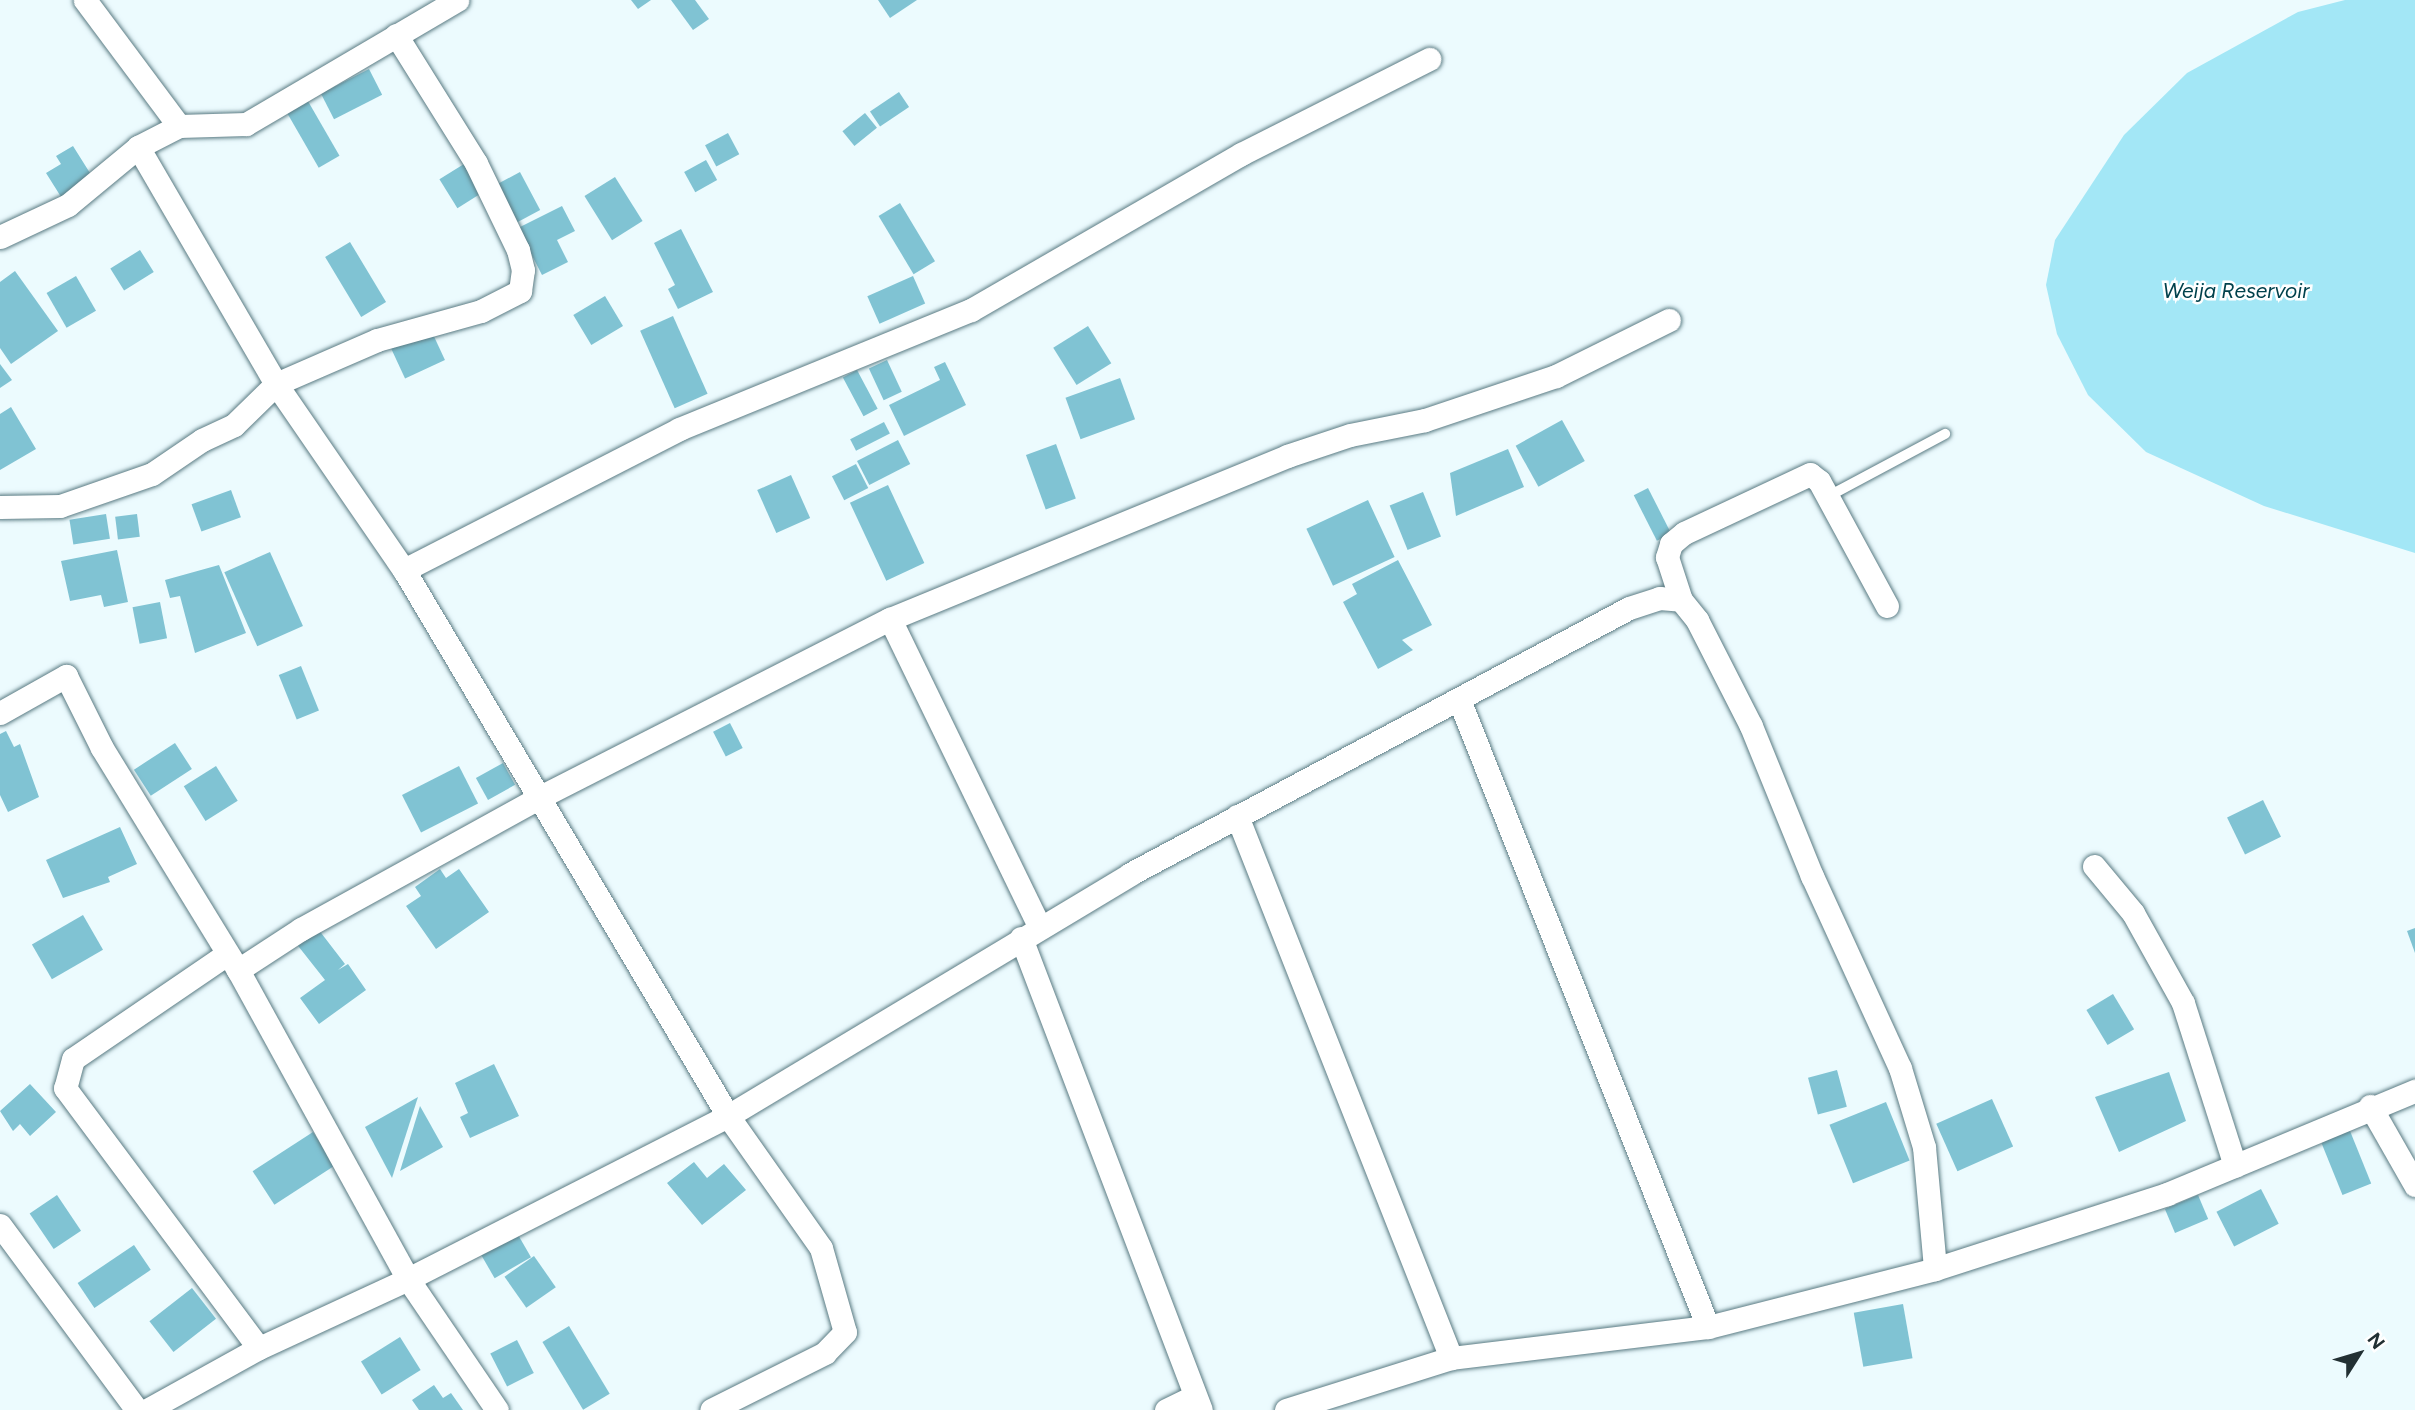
<!DOCTYPE html>
<html>
<head>
<meta charset="utf-8">
<style>
	body { margin:0 }
	#map { position:relative; width:2415px; height:1410px; overflow:hidden; background:#ecfbfe; font-family:Figtree,sans-serif }
	div>[style] { position:absolute }
	[style*='--x'] { left:calc(var(--x)*1px); top:calc(var(--y)*1px); width:calc(var(--w)*1px); rotate:calc(var(--a)*1deg) }
	.water>* { inset:0; background:#a3e7f6 }
	.building>* { inset:0; background:#80c3d3; transform-origin:0 0 }
	.roads { filter:drop-shadow(0 0 2px #5a7b83) drop-shadow(0 0 2px #5a7b83) }
	.lane>* { height:10px; margin:-5px; padding:0 5px; transform-origin:5px; border-radius:5px; background:#fff }
	.street>* { height:23px; margin:-11.5px; padding:0 11.5px; transform-origin:11.5px; border-radius:11.5px; background:#fff }
	span { translate:-50% -50%; white-space:nowrap; text-align:center; line-height:1.15; -webkit-text-stroke:5px #fff; paint-order:stroke }
	.water-label { font-size:21px; color:#00414c; font-style:italic }
	.north { position:absolute; left:2324px; top:1319px; width:70px; height:70px; -webkit-text-stroke:5px #fff; paint-order:stroke; rotate:53deg; font-size:19px; font-weight:700; line-height:28px; text-align:center; color:#223033 }
	.north::after { content:''; display:block; margin:auto; width:24px; height:32px; background:#223033; clip-path:polygon(50% 0,100% 100%,50% 72%,0 100%) }
</style>
</head>
<body>
<div id="map">
	<div class="water">
		<div style="clip-path:polygon(2345px 0,2415px 0,2415px 553px,2264px 506px,2146px 452px,2088px 395px,2057px 334px,2046px 285px,2055px 240px,2124px 135px,2187px 73px,2298px 12px)"></div>
	</div>
	<div class="building">
		<div style="clip-path:polygon(631px 0,651px 0,638px 9px)"></div>
		<div style="clip-path:polygon(671px 0,695px 0,709px 19px,693px 30px)"></div>
		<div style="clip-path:polygon(878px 0,917px 0,890px 18px)"></div>
		<div style="left:369px;top:69px;width:29px;height:54px;rotate:63deg"></div>
		<div style="left:899px;top:92px;width:18px;height:35px;rotate:56deg"></div>
		<div style="left:305px;top:96px;width:69px;height:24px;rotate:60deg"></div>
		<div style="left:865px;top:113px;width:19px;height:29px;rotate:51deg"></div>
		<div style="left:728px;top:133px;width:24px;height:26px;rotate:62deg"></div>
		<div style="clip-path:polygon(73px 146px,95px 181px,63px 200px,46px 173px,61px 164px,56px 156px)"></div>
		<div style="left:706px;top:160px;width:23px;height:25px;rotate:61deg"></div>
		<div style="left:464px;top:164px;width:34px;height:29px;rotate:58deg"></div>
		<div style="left:520px;top:172px;width:43px;height:27px;rotate:62deg"></div>
		<div style="left:615px;top:177px;width:52px;height:36px;rotate:58deg"></div>
		<div style="left:900px;top:203px;width:68px;height:25px;rotate:59deg"></div>
		<div style="clip-path:polygon(562px 206px,575px 231px,557px 240px,568px 262px,542px 275px,518px 228px)"></div>
		<div style="clip-path:polygon(681px 229px,713px 292px,678px 309px,668px 289px,675px 285px,654px 243px)"></div>
		<div style="left:350px;top:242px;width:70px;height:29px;rotate:59deg"></div>
		<div style="left:140px;top:250px;width:26px;height:35px;rotate:58deg"></div>
		<div style="clip-path:polygon(15px 271px,58px 331px,11px 364px,0 348px,0 282px)"></div>
		<div style="left:76px;top:276px;width:40px;height:34px;rotate:60deg"></div>
		<div style="left:913px;top:276px;width:30px;height:50px;rotate:66deg"></div>
		<div style="left:605px;top:296px;width:35px;height:37px;rotate:59deg"></div>
		<div style="left:673px;top:316px;width:85px;height:36px;rotate:66deg"></div>
		<div style="left:1088px;top:326px;width:44px;height:41px;rotate:58deg"></div>
		<div style="left:431px;top:330px;width:33px;height:44px;rotate:65deg"></div>
		<div style="left:887px;top:360px;width:35px;height:20px;rotate:65deg"></div>
		<div style="clip-path:polygon(945px 362px,966px 405px,904px 436px,889px 405px,940px 380px,934px 367px)"></div>
		<div style="clip-path:polygon(0 364px,12px 380px,0 388px)"></div>
		<div style="left:857px;top:370px;width:44px;height:16px;rotate:62deg"></div>
		<div style="left:1120px;top:378px;width:44px;height:58px;rotate:70deg"></div>
		<div style="clip-path:polygon(11px 407px,36px 449px,0 470px,0 414px)"></div>
		<div style="left:1562px;top:420px;width:47px;height:53px;rotate:61deg"></div>
		<div style="left:884px;top:422px;width:13px;height:38px;rotate:63deg"></div>
		<div style="left:898px;top:440px;width:27px;height:46px;rotate:63deg"></div>
		<div style="left:1056px;top:444px;width:58px;height:32px;rotate:70deg"></div>
		<div style="clip-path:polygon(1508px 449px,1524px 487px,1456px 516px,1450px 473px)"></div>
		<div style="left:856px;top:464px;width:27px;height:27px;rotate:63deg"></div>
		<div style="left:791px;top:475px;width:47px;height:37px;rotate:66deg"></div>
		<div style="left:888px;top:485px;width:86px;height:42px;rotate:65deg"></div>
		<div style="left:1648px;top:488px;width:51px;height:16px;rotate:63deg"></div>
		<div style="left:231px;top:490px;width:29px;height:42px;rotate:70deg"></div>
		<div style="left:1423px;top:492px;width:48px;height:36px;rotate:68deg"></div>
		<div style="left:1368px;top:500px;width:63px;height:68px;rotate:65deg"></div>
		<div style="left:106px;top:514px;width:25px;height:37px;rotate:81deg"></div>
		<div style="left:137px;top:514px;width:23px;height:22px;rotate:83deg"></div>
		<div style="clip-path:polygon(117px 550px,128px 602px,104px 607px,101px 595px,70px 601px,61px 561px)"></div>
		<div style="left:270px;top:552px;width:81px;height:50px;rotate:66deg"></div>
		<div style="clip-path:polygon(1398px 560px,1432px 625px,1402px 640px,1413px 650px,1378px 669px,1343px 602px,1357px 594px,1352px 584px)"></div>
		<div style="clip-path:polygon(219px 565px,246px 633px,195px 653px,180px 596px,170px 598px,165px 580px)"></div>
		<div style="left:160px;top:602px;width:37px;height:28px;rotate:79deg"></div>
		<div style="left:301px;top:666px;width:48px;height:24px;rotate:68deg"></div>
		<div style="left:730px;top:723px;width:28px;height:19px;rotate:63deg"></div>
		<div style="clip-path:polygon(6px 731px,14px 747px,20px 744px,39px 797px,8px 812px,0 795px,0 734px)"></div>
		<div style="left:175px;top:743px;width:31px;height:49px;rotate:57deg"></div>
		<div style="left:503px;top:763px;width:25px;height:31px;rotate:61deg"></div>
		<div style="left:216px;top:766px;width:41px;height:38px;rotate:58deg"></div>
		<div style="left:459px;top:766px;width:42px;height:64px;rotate:63deg"></div>
		<div style="left:2263px;top:800px;width:41px;height:40px;rotate:64deg"></div>
		<div style="clip-path:polygon(120px 827px,137px 864px,108px 877px,110px 882px,63px 898px,46px 860px)"></div>
		<div style="clip-path:polygon(440px 869px,446px 878px,459px 869px,489px 912px,436px 949px,406px 906px,421px 896px,415px 887px)"></div>
		<div style="left:83px;top:915px;width:40px;height:59px;rotate:60deg"></div>
		<div style="clip-path:polygon(315px 925px,345px 964px,338px 970px,348px 964px,366px 990px,319px 1024px,300px 998px,325px 980px,295px 942px)"></div>
		<div style="clip-path:polygon(2415px 928px,2415px 953px,2407px 931px)"></div>
		<div style="left:2113px;top:994px;width:41px;height:31px;rotate:59deg"></div>
		<div style="clip-path:polygon(494px 1064px,519px 1116px,470px 1138px,460px 1117px,468px 1113px,455px 1083px)"></div>
		<div style="left:1837px;top:1070px;width:38px;height:30px;rotate:75deg"></div>
		<div style="clip-path:polygon(2169px 1072px,2186px 1121px,2119px 1152px,2095px 1097px)"></div>
		<div style="clip-path:polygon(30px 1084px,56px 1112px,30px 1136px,20px 1124px,13px 1131px,0 1111px)"></div>
		<div style="clip-path:polygon(418px 1097px,392px 1178px,365px 1127px)"></div>
		<div style="left:1992px;top:1099px;width:52px;height:61px;rotate:66deg"></div>
		<div style="left:1886px;top:1102px;width:63px;height:61px;rotate:68deg"></div>
		<div style="clip-path:polygon(420px 1106px,443px 1147px,400px 1171px)"></div>
		<div style="left:2348px;top:1126px;width:62px;height:31px;rotate:68deg"></div>
		<div style="left:313px;top:1132px;width:40px;height:72px;rotate:57deg"></div>
		<div style="clip-path:polygon(694px 1162px,707px 1178px,724px 1164px,746px 1190px,702px 1225px,667px 1183px)"></div>
		<div style="left:2261px;top:1189px;width:39px;height:50px;rotate:63deg"></div>
		<div style="left:57px;top:1195px;width:43px;height:33px;rotate:56deg"></div>
		<div style="left:2198px;top:1195px;width:26px;height:36px;rotate:67deg"></div>
		<div style="left:517px;top:1233px;width:28px;height:42px;rotate:60deg"></div>
		<div style="left:134px;top:1245px;width:30px;height:68px;rotate:56deg"></div>
		<div style="left:534px;top:1256px;width:38px;height:36px;rotate:55deg"></div>
		<div style="left:192px;top:1288px;width:39px;height:54px;rotate:52deg"></div>
		<div style="left:1903px;top:1304px;width:55px;height:50px;rotate:80deg"></div>
		<div style="left:569px;top:1326px;width:79px;height:31px;rotate:59deg"></div>
		<div style="left:400px;top:1337px;width:39px;height:46px;rotate:58deg"></div>
		<div style="left:517px;top:1340px;width:37px;height:30px;rotate:63deg"></div>
		<div style="clip-path:polygon(434px 1385px,443px 1398px,451px 1393px,463px 1410px,419px 1410px,412px 1400px)"></div>
	</div>
	<div class="roads">
		<div class="lane">
			<div style="--x:1827;--y:497;--w:134;--a:-28.1"></div>
		</div>
		<div class="street">
			<div style="--x:85;--y:0;--w:157;--a:53.3"></div>
			<div style="--x:138;--y:147;--w:274;--a:59.8"></div>
			<div style="--x:276;--y:384;--w:226;--a:55.5"></div>
			<div style="--x:404;--y:570;--w:635;--a:59.31"></div>
			<div style="--x:728;--y:1116;--w:161;--a:54.8"></div>
			<div style="--x:821;--y:1248;--w:87;--a:74.1"></div>
			<div style="--x:845;--y:1332;--w:29;--a:134"></div>
			<div style="--x:825;--y:1353;--w:127;--a:153.4"></div>
			<div style="--x:0;--y:237;--w:75;--a:-25.2"></div>
			<div style="--x:68;--y:205;--w:91;--a:-39.6"></div>
			<div style="--x:138;--y:147;--w:46;--a:-27.1"></div>
			<div style="--x:179;--y:126;--w:67;--a:-1.7"></div>
			<div style="--x:246;--y:124;--w:245;--a:-30.4"></div>
			<div style="--x:0;--y:507;--w:60;--a:-1"></div>
			<div style="--x:60;--y:506;--w:97;--a:-19.2"></div>
			<div style="--x:152;--y:474;--w:60;--a:-34.2"></div>
			<div style="--x:202;--y:440;--w:35;--a:-25"></div>
			<div style="--x:234;--y:425;--w:59;--a:-44.3"></div>
			<div style="--x:276;--y:384;--w:110;--a:-23.5"></div>
			<div style="--x:377;--y:340;--w:108;--a:-15.6"></div>
			<div style="--x:481;--y:311;--w:44;--a:-27.1"></div>
			<div style="--x:520;--y:291;--w:21;--a:-82"></div>
			<div style="--x:523;--y:270;--w:21;--a:-104"></div>
			<div style="--x:518;--y:250;--w:97;--a:-115.8"></div>
			<div style="--x:476;--y:163;--w:151;--a:-122"></div>
			<div style="--x:404;--y:570;--w:309;--a:-27.1"></div>
			<div style="--x:679;--y:429;--w:315;--a:-22.2"></div>
			<div style="--x:971;--y:310;--w:312;--a:-30"></div>
			<div style="--x:1241;--y:154;--w:211;--a:-26.8"></div>
			<div style="--x:1887;--y:606;--w:142;--a:-118.5"></div>
			<div style="--x:1819;--y:481;--w:11;--a:-142"></div>
			<div style="--x:1810;--y:474;--w:139;--a:154.9"></div>
			<div style="--x:1684;--y:533;--w:17;--a:140"></div>
			<div style="--x:1671;--y:544;--w:14;--a:107"></div>
			<div style="--x:1667;--y:557;--w:45;--a:72"></div>
			<div style="--x:1681;--y:600;--w:26;--a:51"></div>
			<div style="--x:1697;--y:620;--w:119;--a:63"></div>
			<div style="--x:1751;--y:726;--w:162;--a:67.9"></div>
			<div style="--x:1812;--y:876;--w:211;--a:65.4"></div>
			<div style="--x:1900;--y:1068;--w:83;--a:73.1"></div>
			<div style="--x:1924;--y:1147;--w:122;--a:84.8"></div>
			<div style="--x:890;--y:619;--w:343;--a:64.1"></div>
			<div style="--x:1460;--y:702;--w:672;--a:68.36"></div>
			<div style="--x:0;--y:713;--w:76;--a:-29.3"></div>
			<div style="--x:66;--y:676;--w:80;--a:63.4"></div>
			<div style="--x:102;--y:748;--w:260;--a:58.5"></div>
			<div style="--x:238;--y:970;--w:353;--a:61.2"></div>
			<div style="--x:408;--y:1279;--w:158;--a:55.8"></div>
			<div style="--x:1237;--y:816;--w:583;--a:68.45"></div>
			<div style="--x:2094;--y:866;--w:61;--a:50.3"></div>
			<div style="--x:2133;--y:913;--w:103;--a:60.9"></div>
			<div style="--x:2183;--y:1003;--w:171;--a:72.3"></div>
			<div style="--x:1021;--y:938;--w:505;--a:69.13"></div>
			<div style="--x:227;--y:954;--w:186;--a:145.7"></div>
			<div style="--x:73;--y:1059;--w:30;--a:105"></div>
			<div style="--x:65;--y:1088;--w:324;--a:53.3"></div>
			<div style="--x:238;--y:970;--w:75;--a:-33.1"></div>
			<div style="--x:301;--y:929;--w:271;--a:-28.9"></div>
			<div style="--x:538;--y:798;--w:395;--a:-27"></div>
			<div style="--x:890;--y:619;--w:429;--a:-22.3"></div>
			<div style="--x:1287;--y:456;--w:66;--a:-18.4"></div>
			<div style="--x:1350;--y:435;--w:76;--a:-11.3"></div>
			<div style="--x:1425;--y:420;--w:138;--a:-18.6"></div>
			<div style="--x:1556;--y:376;--w:126;--a:-26.4"></div>
			<div style="--x:2370;--y:1106;--w:91;--a:60.3"></div>
			<div style="--x:0;--y:1225;--w:230;--a:53.5"></div>
			<div style="--x:147;--y:1410;--w:128;--a:-29"></div>
			<div style="--x:259;--y:1348;--w:164;--a:-24.8"></div>
			<div style="--x:408;--y:1279;--w:359;--a:-27"></div>
			<div style="--x:728;--y:1116;--w:469;--a:-31"></div>
			<div style="--x:1130;--y:874;--w:565;--a:-28.06"></div>
			<div style="--x:1629;--y:608;--w:32;--a:-18"></div>
			<div style="--x:1659;--y:598;--w:22;--a:5"></div>
			<div style="--x:1166;--y:1410;--w:32;--a:-26"></div>
			<div style="--x:1286;--y:1410;--w:173;--a:-17.5"></div>
			<div style="--x:1451;--y:1358;--w:259;--a:-6.9"></div>
			<div style="--x:1708;--y:1327;--w:234;--a:-14.3"></div>
			<div style="--x:1935;--y:1269;--w:244;--a:-17.9"></div>
			<div style="--x:2167;--y:1194;--w:269;--a:-22.6"></div>
		</div>
	</div>
	<div class="water-label">
		<span style="left:2236px;top:291px">Weija Reservoir</span>
	</div>
	<div class="north">N</div>
</div>
</body>
</html>
